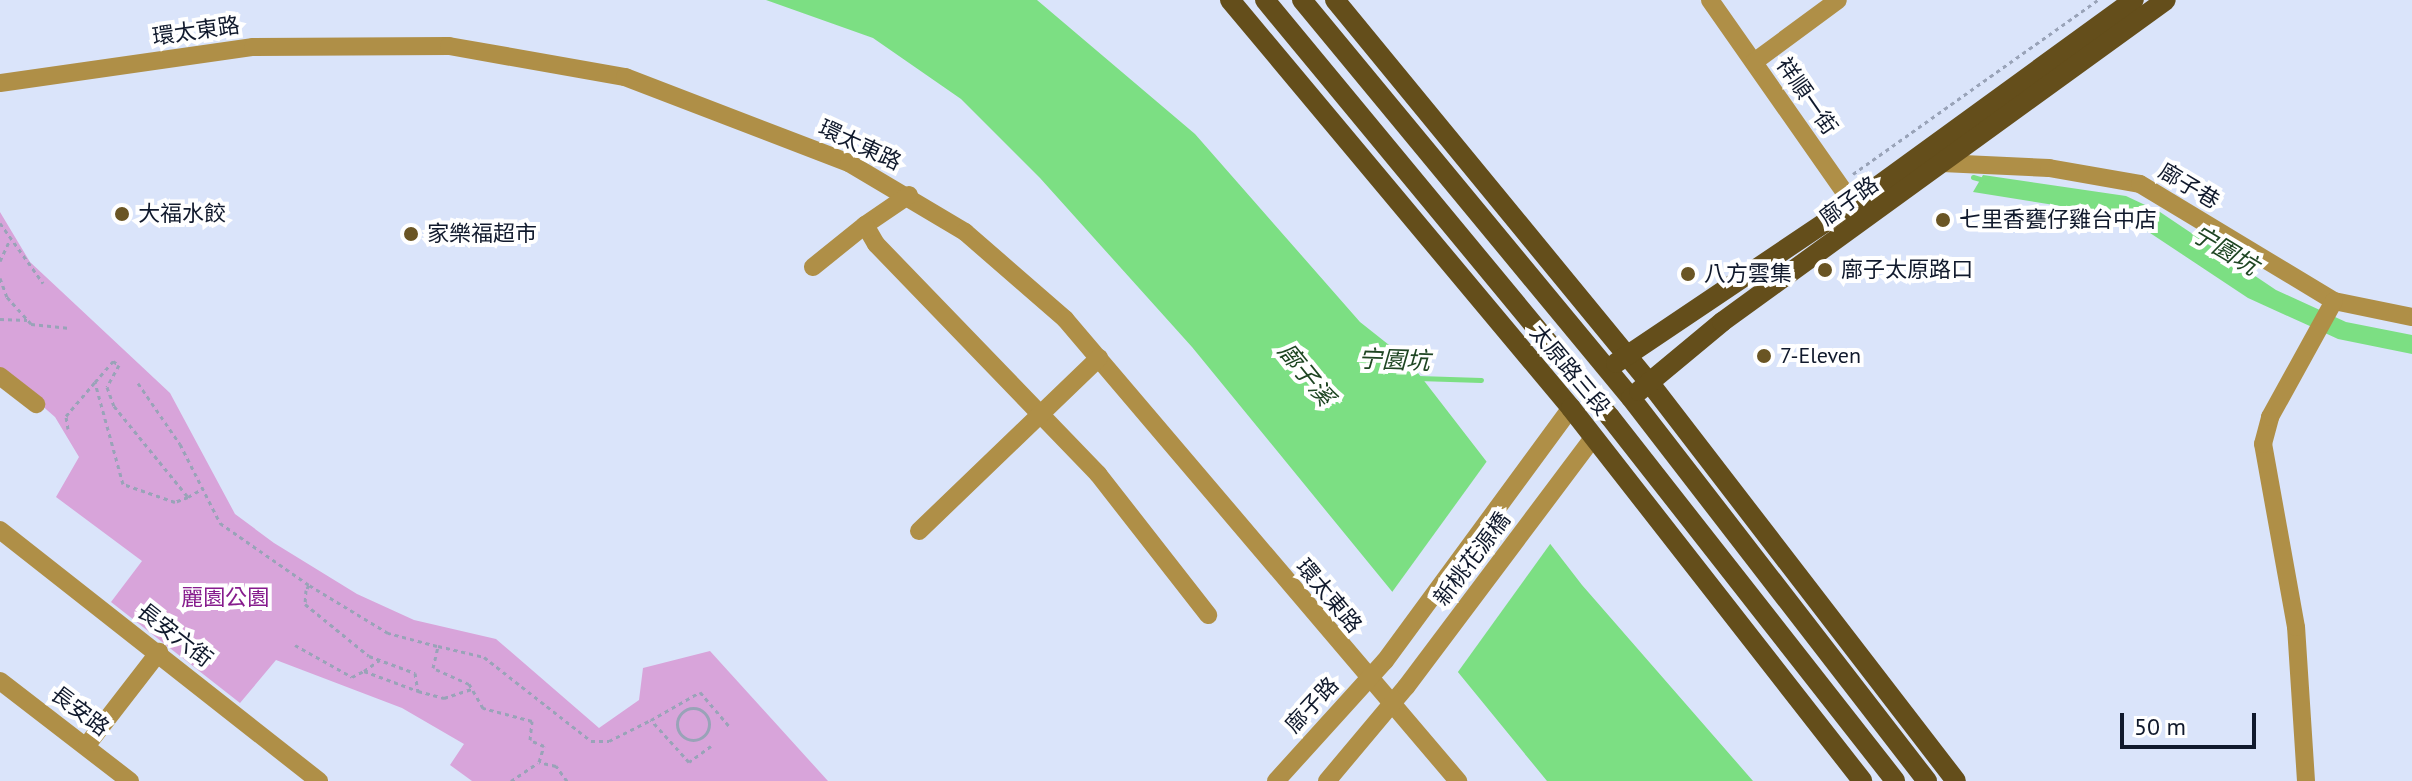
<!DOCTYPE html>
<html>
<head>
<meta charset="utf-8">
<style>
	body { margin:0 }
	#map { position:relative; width:2412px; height:781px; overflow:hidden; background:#dae4fa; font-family:"PT Sans","Noto Sans TC",sans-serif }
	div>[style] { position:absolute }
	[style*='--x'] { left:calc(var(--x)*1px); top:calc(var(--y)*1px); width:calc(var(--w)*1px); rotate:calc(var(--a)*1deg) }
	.green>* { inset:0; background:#d8a4da }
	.water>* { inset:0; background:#7cdf83 }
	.pier>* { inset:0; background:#dae4fa }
	.stream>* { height:5px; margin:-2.5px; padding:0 2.5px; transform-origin:2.5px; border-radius:2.5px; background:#7cdf83 }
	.path>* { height:3px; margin-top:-1.5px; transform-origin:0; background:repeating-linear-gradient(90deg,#99a3b8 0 4px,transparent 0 8px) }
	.path>.ring { margin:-1.5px; padding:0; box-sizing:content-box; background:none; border:3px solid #99a3b8; border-radius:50% }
	.minor>* { height:18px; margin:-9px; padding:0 9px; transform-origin:9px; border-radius:9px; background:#af8f47 }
	.major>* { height:20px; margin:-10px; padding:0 10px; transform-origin:10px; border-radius:10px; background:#644e1b }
	.dots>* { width:22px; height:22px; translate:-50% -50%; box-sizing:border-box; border:4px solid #fff; border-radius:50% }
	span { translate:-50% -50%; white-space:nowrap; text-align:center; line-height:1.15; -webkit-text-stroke:8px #fff; paint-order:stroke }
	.street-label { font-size:22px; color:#10192c }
	.poi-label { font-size:22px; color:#10192c }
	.left { translate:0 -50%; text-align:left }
	.park-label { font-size:22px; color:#861c8d }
	.water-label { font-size:24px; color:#1e4522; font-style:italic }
	.scale { position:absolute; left:2120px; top:713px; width:136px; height:36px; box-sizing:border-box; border:4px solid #10192c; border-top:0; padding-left:10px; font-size:24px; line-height:28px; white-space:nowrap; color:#10192c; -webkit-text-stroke:6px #fff; paint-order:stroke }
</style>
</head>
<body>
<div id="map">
	<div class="green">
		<div style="clip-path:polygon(0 212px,30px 262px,170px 393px,235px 514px,274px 543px,357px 594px,414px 620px,496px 639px,599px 728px,639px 700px,643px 668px,710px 651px,828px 781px,472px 781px,450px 765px,464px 744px,402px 708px,276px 660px,240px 703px,111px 602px,142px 561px,56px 497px,79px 457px,55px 417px,0 369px)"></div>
	</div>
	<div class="water">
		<div style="clip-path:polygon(766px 0,1037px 0,1195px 134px,1360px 322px,1408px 360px,1582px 585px,1753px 781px,1547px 781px,1192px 347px,1040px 178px,961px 99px,873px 38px)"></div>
		<div style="clip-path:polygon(1983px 175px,2126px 196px,2160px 212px,2276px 290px,2346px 322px,2412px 335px,2412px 354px,2338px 339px,2312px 327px,2248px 298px,2141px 227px,2111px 214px,1973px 192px)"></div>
	</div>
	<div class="pier">
		<div style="clip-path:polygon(1490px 457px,1553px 540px,1455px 676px,1390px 595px)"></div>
	</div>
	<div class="stream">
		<div style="--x:1973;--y:177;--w:15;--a:16"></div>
		<div style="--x:1418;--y:378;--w:63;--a:1.8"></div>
	</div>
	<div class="path">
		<div style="--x:1853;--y:174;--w:301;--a:-35.4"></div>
		<div style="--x:0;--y:223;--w:74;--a:54.4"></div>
		<div style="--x:0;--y:261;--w:23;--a:-65"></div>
		<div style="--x:0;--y:278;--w:20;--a:70"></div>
		<div style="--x:7;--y:297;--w:36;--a:48"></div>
		<div style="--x:31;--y:324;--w:39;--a:6"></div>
		<div style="--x:0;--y:319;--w:27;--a:2"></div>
		<div style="--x:138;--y:383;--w:74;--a:55.5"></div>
		<div style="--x:180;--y:444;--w:89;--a:63.1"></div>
		<div style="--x:220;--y:523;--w:108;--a:34.9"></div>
		<div style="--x:68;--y:429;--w:13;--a:-99"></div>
		<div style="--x:66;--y:416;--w:45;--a:-49.5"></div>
		<div style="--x:95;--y:382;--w:28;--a:-49"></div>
		<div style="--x:113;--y:361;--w:7;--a:34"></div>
		<div style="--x:119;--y:365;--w:25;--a:119"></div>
		<div style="--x:107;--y:387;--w:20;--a:70"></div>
		<div style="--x:114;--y:406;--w:117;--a:50.9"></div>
		<div style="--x:188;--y:497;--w:14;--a:159"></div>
		<div style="--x:175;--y:502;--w:55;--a:-160.9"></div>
		<div style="--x:123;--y:484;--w:106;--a:-105.4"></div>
		<div style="--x:188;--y:497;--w:16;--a:-30"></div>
		<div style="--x:295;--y:645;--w:65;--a:29.3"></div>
		<div style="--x:352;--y:677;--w:13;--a:-27"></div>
		<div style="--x:364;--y:671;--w:58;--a:20.3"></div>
		<div style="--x:437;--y:646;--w:51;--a:-165.1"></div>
		<div style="--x:388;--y:633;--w:92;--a:-148.7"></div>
		<div style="--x:309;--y:585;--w:6;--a:121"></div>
		<div style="--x:306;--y:590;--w:14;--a:94"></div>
		<div style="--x:305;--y:604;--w:82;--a:39.1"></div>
		<div style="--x:369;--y:656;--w:49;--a:20.3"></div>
		<div style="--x:415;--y:673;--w:18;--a:81"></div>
		<div style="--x:418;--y:691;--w:27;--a:15"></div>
		<div style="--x:444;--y:698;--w:29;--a:-18"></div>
		<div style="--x:364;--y:671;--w:19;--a:-35"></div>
		<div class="ring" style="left:677px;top:708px;width:29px;height:29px"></div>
		<div style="--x:711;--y:746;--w:27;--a:144"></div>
		<div style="--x:689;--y:762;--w:57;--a:-132.1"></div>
		<div style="--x:651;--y:720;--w:56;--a:-29.7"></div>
		<div style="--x:700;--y:692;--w:45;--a:49.5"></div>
		<div style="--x:511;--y:781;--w:32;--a:-34"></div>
		<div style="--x:567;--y:781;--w:19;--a:-126"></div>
		<div style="--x:556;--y:766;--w:17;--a:-167"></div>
		<div style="--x:539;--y:762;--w:17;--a:-73"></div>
		<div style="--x:544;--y:746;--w:15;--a:-157"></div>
		<div style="--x:530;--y:740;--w:19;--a:-84"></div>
		<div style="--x:532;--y:721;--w:51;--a:-165.1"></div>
		<div style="--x:483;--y:708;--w:28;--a:-120"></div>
		<div style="--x:469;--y:684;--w:39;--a:-156"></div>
		<div style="--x:433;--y:668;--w:23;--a:-77"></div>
		<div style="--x:438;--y:646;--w:47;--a:13.4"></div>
		<div style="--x:484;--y:657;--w:136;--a:38.1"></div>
		<div style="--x:591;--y:741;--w:18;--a:0"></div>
		<div style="--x:609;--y:741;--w:47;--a:-26.6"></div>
	</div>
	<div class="minor">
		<div style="--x:1710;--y:0;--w:261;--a:55"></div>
		<div style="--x:1754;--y:62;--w:104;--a:-36.4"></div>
		<div style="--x:0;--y:83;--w:256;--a:-8.1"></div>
		<div style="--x:253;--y:47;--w:196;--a:-0.3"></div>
		<div style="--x:449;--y:46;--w:179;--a:10"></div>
		<div style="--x:625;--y:77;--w:240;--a:21"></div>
		<div style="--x:849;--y:163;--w:135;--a:30.7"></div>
		<div style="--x:965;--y:232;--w:133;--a:41"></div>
		<div style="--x:1065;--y:319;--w:607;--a:49.61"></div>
		<div style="--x:1936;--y:156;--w:9;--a:49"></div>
		<div style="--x:1942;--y:163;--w:107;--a:2.7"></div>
		<div style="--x:2049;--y:168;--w:92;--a:10"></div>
		<div style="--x:2140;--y:184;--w:227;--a:31.1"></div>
		<div style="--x:2334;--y:301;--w:80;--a:11.6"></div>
		<div style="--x:909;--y:195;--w:53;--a:145.7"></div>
		<div style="--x:865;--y:225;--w:22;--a:60"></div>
		<div style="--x:876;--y:244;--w:320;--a:46"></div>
		<div style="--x:1098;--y:474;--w:179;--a:52"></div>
		<div style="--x:813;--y:267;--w:67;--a:-38.9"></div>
		<div style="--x:0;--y:376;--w:46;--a:37.9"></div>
		<div style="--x:0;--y:530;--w:406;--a:38.2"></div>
		<div style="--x:919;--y:531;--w:250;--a:-43.9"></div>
		<div style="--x:0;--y:681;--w:164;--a:37.6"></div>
		<div style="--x:87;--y:745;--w:118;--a:-52.3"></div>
		<div style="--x:1276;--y:781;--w:162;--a:-47.8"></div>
		<div style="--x:1385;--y:661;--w:314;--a:-53.7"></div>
		<div style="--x:1327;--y:781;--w:123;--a:-50"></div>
		<div style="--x:1406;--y:687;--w:313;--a:-53.1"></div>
		<div style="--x:2306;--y:781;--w:154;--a:-93.7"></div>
		<div style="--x:2296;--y:627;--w:186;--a:-100.2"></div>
		<div style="--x:2263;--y:444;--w:28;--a:-75"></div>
		<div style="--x:2270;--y:417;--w:132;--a:-61.1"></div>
	</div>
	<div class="major">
		<div style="--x:1230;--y:0;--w:532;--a:50.11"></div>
		<div style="--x:1571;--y:408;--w:473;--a:52"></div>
		<div style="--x:1265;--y:0;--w:541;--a:50.4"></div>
		<div style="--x:1610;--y:417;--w:462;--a:51.9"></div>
		<div style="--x:1302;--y:0;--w:516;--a:50.42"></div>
		<div style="--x:1631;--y:398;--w:484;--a:52.3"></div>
		<div style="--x:1335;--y:0;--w:494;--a:50.6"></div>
		<div style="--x:1649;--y:382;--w:503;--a:52.42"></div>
		<div style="--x:1616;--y:363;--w:285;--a:-33.9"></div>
		<div style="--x:1853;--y:204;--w:347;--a:-36"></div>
		<div style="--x:1639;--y:391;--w:108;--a:-39.7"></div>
		<div style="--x:1722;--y:322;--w:548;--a:-35.95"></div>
	</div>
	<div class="dots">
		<div style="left:122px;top:214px;background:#6a5524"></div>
		<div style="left:1943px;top:220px;background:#6a5524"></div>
		<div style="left:411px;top:234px;background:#6a5524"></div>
		<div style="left:1825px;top:270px;background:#6a5524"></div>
		<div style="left:1688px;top:274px;background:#6a5524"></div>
		<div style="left:1764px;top:356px;background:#6a5524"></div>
	</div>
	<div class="street-label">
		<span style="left:196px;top:31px;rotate:-8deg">環太東路</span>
		<span style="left:1807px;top:96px;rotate:55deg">祥順一街</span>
		<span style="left:860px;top:145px;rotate:25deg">環太東路</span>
		<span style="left:2189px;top:186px;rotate:31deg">廍子巷</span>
		<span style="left:1849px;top:201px;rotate:-36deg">廍子路</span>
		<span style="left:1570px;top:370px;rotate:50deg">太原路三段</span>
		<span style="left:1472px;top:559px;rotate:-53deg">新桃花源橋</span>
		<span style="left:1329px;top:596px;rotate:50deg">環太東路</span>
		<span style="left:175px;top:635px;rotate:38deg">長安六街</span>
		<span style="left:1312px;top:705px;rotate:-47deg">廍子路</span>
		<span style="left:80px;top:711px;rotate:37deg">長安路</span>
	</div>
	<div class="poi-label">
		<span class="left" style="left:138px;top:214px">大福水餃</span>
		<span class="left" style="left:1959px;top:220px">七里香甕仔雞台中店</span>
		<span class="left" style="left:427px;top:234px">家樂福超市</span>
		<span class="left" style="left:1841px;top:270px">廍子太原路口</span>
		<span class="left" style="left:1704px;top:274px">八方雲集</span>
		<span class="left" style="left:1780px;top:356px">7-Eleven</span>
	</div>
	<div class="park-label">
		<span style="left:225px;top:598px">麗園公園</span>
	</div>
	<div class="water-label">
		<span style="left:2225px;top:250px;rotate:31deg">宁園坑</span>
		<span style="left:1394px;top:360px;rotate:2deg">宁園坑</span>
		<span style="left:1306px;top:374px;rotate:51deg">廍子溪</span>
	</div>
	<div class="scale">50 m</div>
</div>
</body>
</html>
